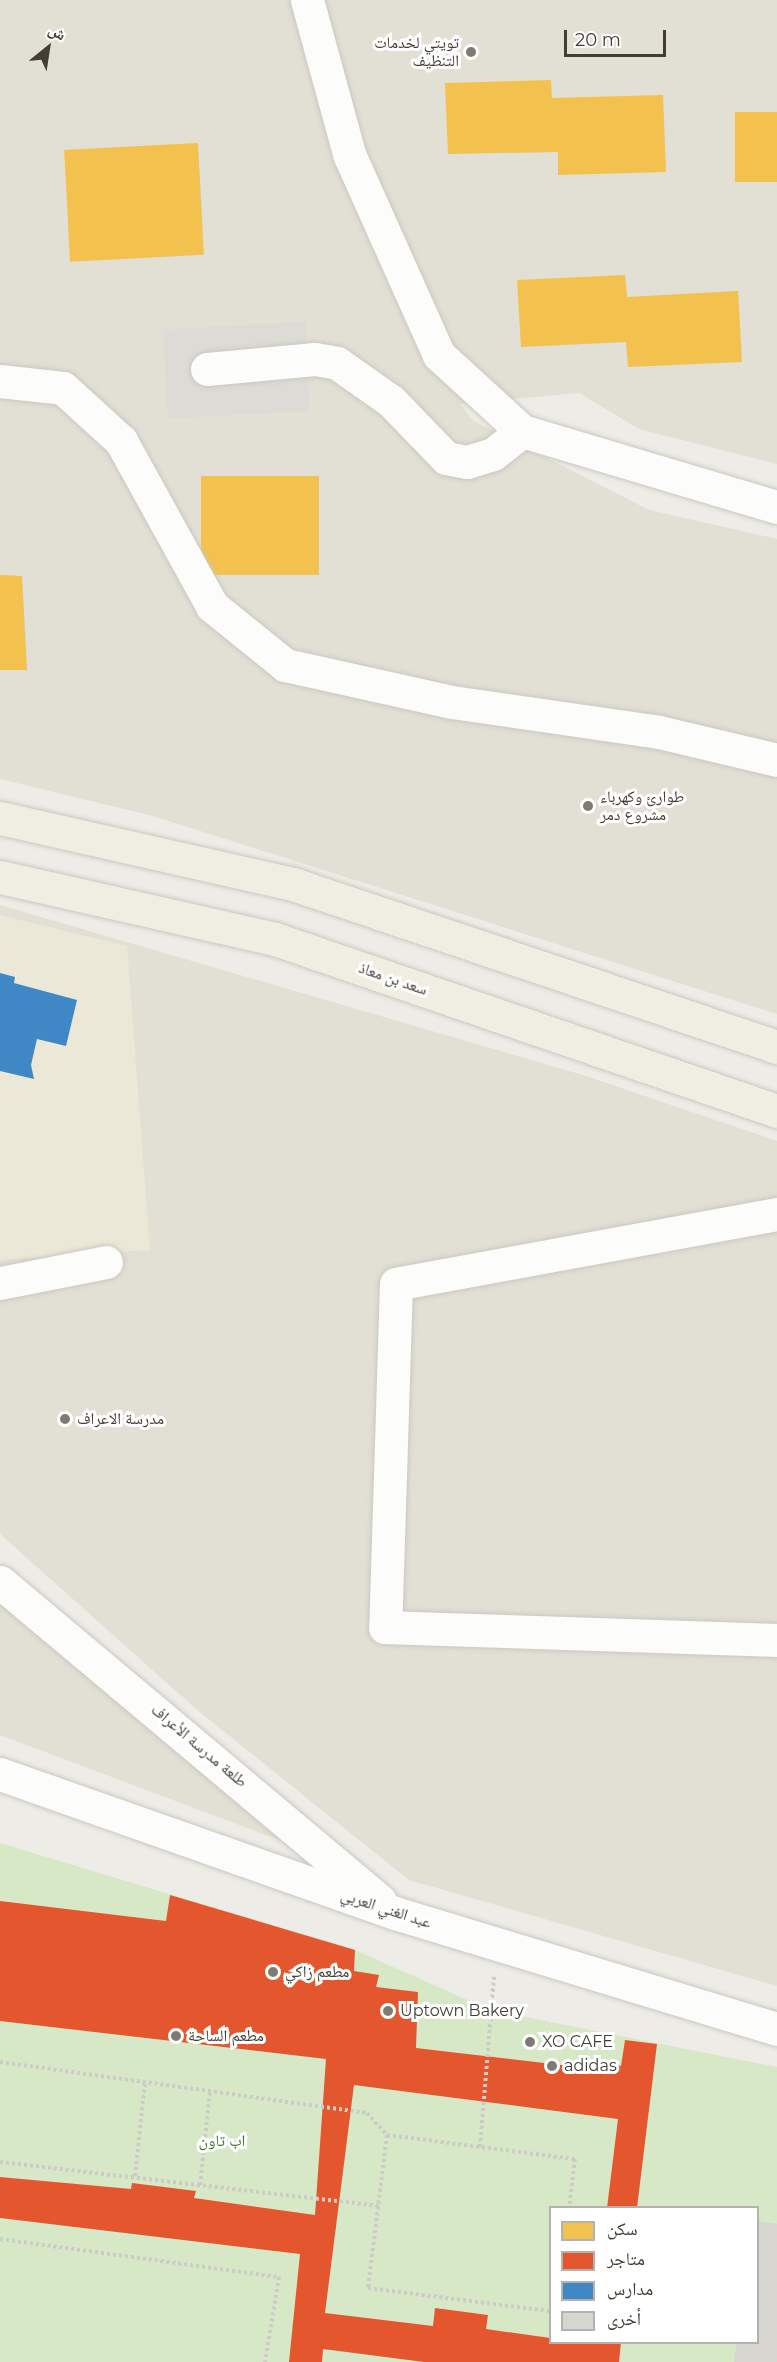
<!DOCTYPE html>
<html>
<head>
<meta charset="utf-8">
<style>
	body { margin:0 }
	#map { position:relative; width:777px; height:2362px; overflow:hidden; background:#eeece6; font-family:Montserrat,"Noto Naskh Arabic",sans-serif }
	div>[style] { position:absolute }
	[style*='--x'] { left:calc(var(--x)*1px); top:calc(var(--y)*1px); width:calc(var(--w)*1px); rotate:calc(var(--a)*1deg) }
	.residential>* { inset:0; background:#e2dfd4 }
	.education>* { inset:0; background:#ece8d8 }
	.green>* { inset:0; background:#d7e8c7 }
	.parking>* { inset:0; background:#dddbd6; transform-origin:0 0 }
	.homes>* { inset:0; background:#f2c14e; transform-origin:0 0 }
	.shops>* { inset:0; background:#e4572e }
	.schools>* { inset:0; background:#3f88c5 }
	.building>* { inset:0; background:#d7d5cf }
	.path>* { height:4px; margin-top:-2px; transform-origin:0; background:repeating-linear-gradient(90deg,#cccbc6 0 3px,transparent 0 6px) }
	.roads { filter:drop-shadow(0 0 2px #cac8c2) drop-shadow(0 0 2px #cac8c2) }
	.minor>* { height:33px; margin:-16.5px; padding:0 16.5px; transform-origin:16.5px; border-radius:16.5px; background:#fcfcfb }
	.major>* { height:33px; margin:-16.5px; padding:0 16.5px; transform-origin:16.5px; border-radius:16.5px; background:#f0ede2 }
	.dots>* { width:16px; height:16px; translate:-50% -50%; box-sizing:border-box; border:3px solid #fff; border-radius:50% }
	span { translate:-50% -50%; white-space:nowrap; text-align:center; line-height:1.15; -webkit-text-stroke:6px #fff; paint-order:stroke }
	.poi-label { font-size:16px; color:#423e34 }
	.right { translate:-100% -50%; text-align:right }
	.left { translate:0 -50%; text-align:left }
	.street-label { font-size:16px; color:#423e34 }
	.park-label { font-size:16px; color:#3d712a }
	.legend { position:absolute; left:549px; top:2206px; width:210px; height:138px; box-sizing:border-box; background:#fff; border:2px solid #b3b2ae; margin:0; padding:8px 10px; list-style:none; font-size:18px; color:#423e34 }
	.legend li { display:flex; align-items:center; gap:12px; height:30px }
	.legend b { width:30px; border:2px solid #b3b2ae }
	.north { position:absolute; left:18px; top:18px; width:60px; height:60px; -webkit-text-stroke:4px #fff; paint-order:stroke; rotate:30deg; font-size:16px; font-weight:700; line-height:24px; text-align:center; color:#423e34 }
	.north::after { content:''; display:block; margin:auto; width:21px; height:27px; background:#423e34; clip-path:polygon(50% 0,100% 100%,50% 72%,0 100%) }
	.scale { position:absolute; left:564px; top:30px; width:102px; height:27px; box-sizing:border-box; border:3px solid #423e34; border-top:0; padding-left:8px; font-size:18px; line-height:21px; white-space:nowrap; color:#423e34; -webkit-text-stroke:4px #fff; paint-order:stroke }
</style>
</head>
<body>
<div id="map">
	<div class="residential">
		<div style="clip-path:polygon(0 0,777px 0,777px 464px,639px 429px,579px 393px,460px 404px,472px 420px,649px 510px,777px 539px,777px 1014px,153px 816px,0 779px)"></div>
		<div style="clip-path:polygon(0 905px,583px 1075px,777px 1141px,777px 1986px,409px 1880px,196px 1709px,0 1534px)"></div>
		<div style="clip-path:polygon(0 1586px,10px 1595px,282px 1841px,0 1735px)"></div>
	</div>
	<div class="education">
		<div style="clip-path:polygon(0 915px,127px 946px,150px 1250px,0 1260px)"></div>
	</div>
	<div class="green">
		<div style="clip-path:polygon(evenodd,0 1843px,355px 1950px,490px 2010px,777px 2067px,777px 2362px,0 2362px,0 1843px,550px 2208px,758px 2208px,758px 2342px,550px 2342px,550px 2208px)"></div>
	</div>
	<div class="parking">
		<div style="left:305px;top:322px;width:89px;height:142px;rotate:87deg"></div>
	</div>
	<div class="homes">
		<div style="clip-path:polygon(551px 80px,552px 98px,663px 95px,666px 172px,558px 175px,558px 152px,448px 154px,445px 83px)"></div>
		<div style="left:777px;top:112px;width:70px;height:42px;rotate:90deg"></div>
		<div style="left:198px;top:143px;width:112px;height:134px;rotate:87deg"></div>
		<div style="clip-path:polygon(625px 275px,627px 297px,738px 291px,742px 362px,628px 367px,626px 342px,521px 347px,517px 280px)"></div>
		<div style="left:201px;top:476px;width:118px;height:99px"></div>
		<div style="clip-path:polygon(0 575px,22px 576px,27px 670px,0 670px)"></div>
	</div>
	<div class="shops">
		<div style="clip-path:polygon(170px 1895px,355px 1950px,354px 1971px,379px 1975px,376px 1987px,418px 1992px,416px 2048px,595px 2069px,595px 2063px,621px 2066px,625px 2040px,657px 2044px,637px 2208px,607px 2208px,618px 2119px,354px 2085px,325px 2313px,433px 2326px,435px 2308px,488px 2315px,486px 2329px,550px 2338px,550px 2342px,621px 2342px,619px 2362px,424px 2362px,323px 2349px,322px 2362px,289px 2362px,300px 2254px,0 2218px,0 2177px,131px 2189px,132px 2183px,196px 2191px,194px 2198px,315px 2215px,326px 2059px,0 2021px,0 1901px,166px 1921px)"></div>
	</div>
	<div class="schools">
		<div style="clip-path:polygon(0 973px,15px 977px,14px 983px,77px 1000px,66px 1046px,37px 1039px,31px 1065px,34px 1079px,0 1071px)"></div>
	</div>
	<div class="building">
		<div style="clip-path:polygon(758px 2221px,777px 2224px,777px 2362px,734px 2362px,737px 2342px,758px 2342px)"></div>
	</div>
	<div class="path">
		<div style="--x:0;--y:2062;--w:371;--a:7.9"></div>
		<div style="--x:367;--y:2113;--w:30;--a:48"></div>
		<div style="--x:387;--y:2135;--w:190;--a:7.3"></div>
		<div style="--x:575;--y:2159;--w:49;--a:97"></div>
		<div style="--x:387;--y:2135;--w:154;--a:97.1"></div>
		<div style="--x:368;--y:2288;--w:183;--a:7.2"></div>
		<div style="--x:480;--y:2147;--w:171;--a:-85.3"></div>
		<div style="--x:0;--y:2162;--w:381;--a:6.6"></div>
		<div style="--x:135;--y:2176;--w:95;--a:-83.9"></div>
		<div style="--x:200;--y:2185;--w:95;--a:-83.9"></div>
		<div style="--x:0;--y:2239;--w:282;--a:7.8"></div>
		<div style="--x:279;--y:2277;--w:86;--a:99.4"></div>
	</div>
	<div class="roads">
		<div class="minor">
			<div style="--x:307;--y:0;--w:160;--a:74.7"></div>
			<div style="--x:349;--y:154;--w:220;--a:65.9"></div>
			<div style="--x:439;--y:355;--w:113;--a:42.5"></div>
			<div style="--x:522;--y:431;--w:266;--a:16.6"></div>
			<div style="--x:207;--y:369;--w:108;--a:-5.3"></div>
			<div style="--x:315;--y:359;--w:22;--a:10"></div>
			<div style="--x:337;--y:363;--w:66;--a:35.1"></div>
			<div style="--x:391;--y:401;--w:79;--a:46"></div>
			<div style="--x:446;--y:458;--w:21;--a:11"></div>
			<div style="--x:467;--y:462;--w:27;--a:-17"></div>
			<div style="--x:493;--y:454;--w:37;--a:-38"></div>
			<div style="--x:0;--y:381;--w:63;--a:6.3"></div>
			<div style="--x:63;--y:388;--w:79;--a:42.4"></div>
			<div style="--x:121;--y:441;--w:188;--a:61.1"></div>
			<div style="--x:212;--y:606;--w:94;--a:38.9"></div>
			<div style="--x:285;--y:665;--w:171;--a:12.5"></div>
			<div style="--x:452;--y:702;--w:209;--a:8.2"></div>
			<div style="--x:659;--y:732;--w:121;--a:13.3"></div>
			<div style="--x:777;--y:1214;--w:387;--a:169.6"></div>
			<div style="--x:396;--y:1284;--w:343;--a:91.8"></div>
			<div style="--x:385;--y:1627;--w:392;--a:1.9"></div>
			<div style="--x:0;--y:1283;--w:108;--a:-11.2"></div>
			<div style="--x:0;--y:1582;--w:496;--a:40"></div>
			<div style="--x:0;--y:1774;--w:419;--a:19.4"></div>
			<div style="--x:395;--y:1913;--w:399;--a:16.9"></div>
		</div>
		<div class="major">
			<div style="--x:0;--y:818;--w:300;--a:12.7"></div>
			<div style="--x:293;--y:884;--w:511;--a:18.61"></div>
			<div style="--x:0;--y:877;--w:282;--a:12.7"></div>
			<div style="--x:275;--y:939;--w:531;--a:18.91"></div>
		</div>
	</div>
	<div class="dots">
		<div style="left:471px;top:52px;background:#7e7b72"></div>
		<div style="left:588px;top:806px;background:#7e7b72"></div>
		<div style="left:65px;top:1419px;background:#7e7b72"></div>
		<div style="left:273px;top:1972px;background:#7e7b72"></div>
		<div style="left:388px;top:2011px;background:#7e7b72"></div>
		<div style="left:176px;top:2036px;background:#7e7b72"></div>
		<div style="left:530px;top:2042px;background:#7e7b72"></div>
		<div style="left:552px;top:2066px;background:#7e7b72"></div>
	</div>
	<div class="poi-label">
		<span class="right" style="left:459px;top:52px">تويتي لخدمات<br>التنظيف</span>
		<span class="left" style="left:600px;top:806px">طوارئ وكهرباء<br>مشروع دمر</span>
		<span class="left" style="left:77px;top:1419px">مدرسة الاعراف</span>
		<span class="left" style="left:285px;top:1972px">مطعم زاكي</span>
		<span class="left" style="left:400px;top:2011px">Uptown Bakery</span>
		<span class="left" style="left:188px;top:2036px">مطعم الساحة</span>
		<span class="left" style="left:542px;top:2042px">XO CAFE</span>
		<span class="left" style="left:564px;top:2066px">adidas</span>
	</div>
	<div class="street-label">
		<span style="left:393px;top:979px;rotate:19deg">سعد بن معاذ</span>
		<span style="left:199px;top:1746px;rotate:40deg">طلعة مدرسة الأعراف</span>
		<span style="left:386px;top:1909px;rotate:18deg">عبد الغني العربي</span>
	</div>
	<div class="park-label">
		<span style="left:222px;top:2141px">اب تاون</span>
	</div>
	<ul class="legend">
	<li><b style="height:16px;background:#f2c14e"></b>سكن</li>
	<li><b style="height:16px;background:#e4572e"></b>متاجر</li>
	<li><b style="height:16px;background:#3f88c5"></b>مدارس</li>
	<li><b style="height:16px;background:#d7d5cf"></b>أخرى</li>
	</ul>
	<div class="north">ش</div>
	<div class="scale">20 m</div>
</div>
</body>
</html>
